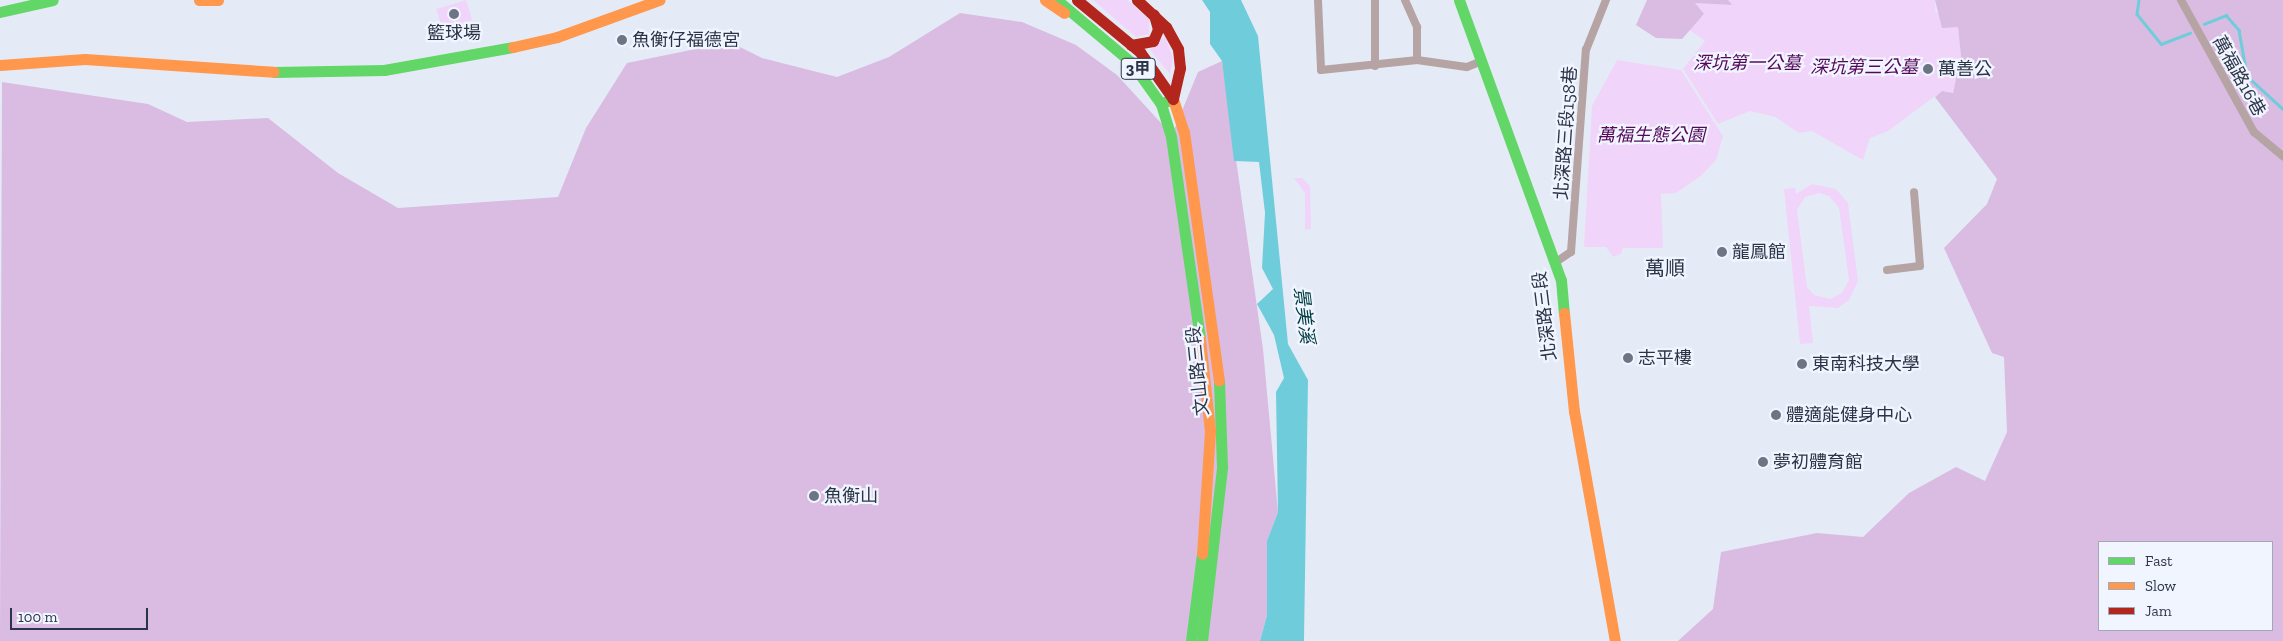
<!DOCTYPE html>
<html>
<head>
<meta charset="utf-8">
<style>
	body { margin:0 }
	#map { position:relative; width:2283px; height:641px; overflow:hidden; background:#e5ebf6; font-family:"Zilla Slab","Noto Sans TC",serif }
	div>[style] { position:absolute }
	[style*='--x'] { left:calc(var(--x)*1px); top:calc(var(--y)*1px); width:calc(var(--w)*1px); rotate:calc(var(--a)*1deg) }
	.green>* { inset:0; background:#f1d4f9; transform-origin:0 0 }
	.forest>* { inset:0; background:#dabbe2 }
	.water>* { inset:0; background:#6fcddb }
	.stream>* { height:2.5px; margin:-1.25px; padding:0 1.25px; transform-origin:1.25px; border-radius:1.25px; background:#6fcddb }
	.street>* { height:8px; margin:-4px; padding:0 4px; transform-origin:4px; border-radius:4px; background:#b6a4a4 }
	.fast>* { height:11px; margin:-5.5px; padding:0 5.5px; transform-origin:5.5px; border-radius:5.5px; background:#63d668 }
	.slow>* { height:11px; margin:-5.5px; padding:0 5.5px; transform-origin:5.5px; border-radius:5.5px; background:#ff974d }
	.jam>* { height:11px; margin:-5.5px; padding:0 5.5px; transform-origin:5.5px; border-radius:5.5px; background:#b3261e }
	.dots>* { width:14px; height:14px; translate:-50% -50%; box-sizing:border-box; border:2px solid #f0f5ff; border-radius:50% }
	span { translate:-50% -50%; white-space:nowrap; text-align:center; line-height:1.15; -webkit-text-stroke:4.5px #f0f5ff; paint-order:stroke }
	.shield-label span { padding:1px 4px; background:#f0f5ff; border:1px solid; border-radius:4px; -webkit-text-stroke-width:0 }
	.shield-label { font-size:16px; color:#2c3447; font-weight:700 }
	.poi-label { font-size:18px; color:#2c3447 }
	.left { translate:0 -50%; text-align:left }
	.park-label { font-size:18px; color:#560759; font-style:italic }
	.street-label { font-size:18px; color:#2c3447 }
	.water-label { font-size:19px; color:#003c42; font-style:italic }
	.quarter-label { font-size:20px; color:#2c3447 }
	.legend { position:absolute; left:2098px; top:541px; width:175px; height:90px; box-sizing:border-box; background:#f0f5ff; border:1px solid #a2a8b5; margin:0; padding:6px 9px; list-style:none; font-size:15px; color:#2c3447 }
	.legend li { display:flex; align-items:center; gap:10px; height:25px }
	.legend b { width:25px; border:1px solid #a2a8b5 }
	.scale { position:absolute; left:10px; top:608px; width:138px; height:22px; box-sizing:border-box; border:2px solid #2c3447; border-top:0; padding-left:6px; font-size:15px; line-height:18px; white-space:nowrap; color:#2c3447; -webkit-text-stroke:4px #f0f5ff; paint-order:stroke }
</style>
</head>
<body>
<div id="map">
	<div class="green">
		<div style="left:466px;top:0;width:21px;height:31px;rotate:73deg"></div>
		<div style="clip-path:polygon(1093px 0,1127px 0,1149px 19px,1149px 34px,1136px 37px)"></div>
		<div style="clip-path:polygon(1728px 0,1935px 0,1935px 11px,1958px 27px,1961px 56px,1953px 93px,1942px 91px,1888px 131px,1870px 138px,1863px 160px,1812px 131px,1799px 133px,1775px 117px,1750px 111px,1718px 124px,1683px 69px,1705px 41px,1688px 29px,1704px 15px,1695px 3px,1731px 5px)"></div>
		<div style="clip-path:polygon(1165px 36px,1173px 59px,1170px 74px,1150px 50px)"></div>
		<div style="clip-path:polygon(1617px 60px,1681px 70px,1723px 136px,1716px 160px,1702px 175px,1676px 193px,1661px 194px,1663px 248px,1623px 248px,1621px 254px,1613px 257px,1606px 247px,1584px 247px,1592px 106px)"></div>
		<div style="clip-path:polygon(1294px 178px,1302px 178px,1310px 186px,1311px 229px,1305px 230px,1305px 193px)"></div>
		<div style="clip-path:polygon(evenodd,1812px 184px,1836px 189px,1848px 203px,1858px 281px,1849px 300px,1838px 308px,1809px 306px,1813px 343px,1800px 344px,1784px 189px,1795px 188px,1796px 194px,1812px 184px,1819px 193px,1829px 196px,1839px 208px,1849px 280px,1842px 293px,1830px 299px,1814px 295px,1807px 287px,1797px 210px,1805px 197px,1819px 193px)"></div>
	</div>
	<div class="forest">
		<div style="clip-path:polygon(1647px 0,1728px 0,1732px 5px,1695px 3px,1704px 14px,1682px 39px,1656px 38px,1636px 25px)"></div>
		<div style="clip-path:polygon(evenodd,1935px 0,2283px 0,2283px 641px,1678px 641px,1713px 609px,1721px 552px,1817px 533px,1863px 537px,1909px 493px,1956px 467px,1985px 481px,2007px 432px,2004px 357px,1992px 353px,1944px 248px,1987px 204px,1997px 179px,1935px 97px,1942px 91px,1953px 93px,1961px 56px,1958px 27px,1942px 28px,1935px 0,2099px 542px,2272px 542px,2272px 630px,2099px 630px,2099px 542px)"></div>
		<div style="clip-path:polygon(960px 13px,1022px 22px,1076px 45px,1117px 75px,1172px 135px,1198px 72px,1222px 61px,1263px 349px,1278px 512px,1267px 541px,1267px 615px,1260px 641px,0 641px,2px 82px,148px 104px,187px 122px,268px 118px,338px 173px,398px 208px,558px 197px,586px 128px,627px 63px,730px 42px,762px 58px,837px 77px,889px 57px)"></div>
	</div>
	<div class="water">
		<div style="clip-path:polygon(1202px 0,1241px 0,1258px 36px,1288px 344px,1308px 380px,1304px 641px,1260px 641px,1267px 615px,1267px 541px,1278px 512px,1276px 392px,1284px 378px,1274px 335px,1257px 304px,1273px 289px,1262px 268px,1265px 213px,1259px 162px,1234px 161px,1222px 61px,1210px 44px,1210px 12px)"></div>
	</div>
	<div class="stream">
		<div style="--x:2139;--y:0;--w:14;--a:98"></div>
		<div style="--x:2137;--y:14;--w:38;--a:51"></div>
		<div style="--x:2161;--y:44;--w:31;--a:-21"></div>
		<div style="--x:2204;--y:24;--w:24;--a:-22"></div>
		<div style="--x:2226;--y:15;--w:20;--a:49"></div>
		<div style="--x:2239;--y:30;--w:47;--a:80.1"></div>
		<div style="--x:2247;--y:76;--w:49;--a:42.5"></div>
	</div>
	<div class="street">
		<div style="--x:1318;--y:0;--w:70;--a:87.5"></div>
		<div style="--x:1321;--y:70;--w:97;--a:-5.9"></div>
		<div style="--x:1417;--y:60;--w:50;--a:8"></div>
		<div style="--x:1467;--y:67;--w:16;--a:-22"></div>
		<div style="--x:1375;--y:0;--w:66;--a:90"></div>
		<div style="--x:1405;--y:0;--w:30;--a:66"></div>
		<div style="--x:1417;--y:27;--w:33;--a:90"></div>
		<div style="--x:2181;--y:0;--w:151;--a:61.1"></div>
		<div style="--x:2254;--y:132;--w:38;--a:40"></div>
		<div style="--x:1556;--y:262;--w:18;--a:-34"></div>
		<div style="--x:1571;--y:252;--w:203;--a:-85.8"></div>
		<div style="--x:1586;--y:50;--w:54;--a:-68.2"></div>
		<div style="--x:1887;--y:270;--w:33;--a:-7"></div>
		<div style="--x:1920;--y:266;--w:74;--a:-94.6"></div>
	</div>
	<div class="fast">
		<div style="--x:1057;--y:0;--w:97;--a:40"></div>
		<div style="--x:1131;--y:62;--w:52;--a:54.5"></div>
		<div style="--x:1459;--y:0;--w:298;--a:70"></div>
		<div style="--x:1561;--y:280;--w:33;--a:85"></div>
		<div style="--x:0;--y:12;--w:54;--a:-12.8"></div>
		<div style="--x:274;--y:72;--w:110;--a:-1"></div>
		<div style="--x:384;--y:70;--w:131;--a:-10.1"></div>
		<div style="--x:1169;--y:100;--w:9;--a:153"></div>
		<div style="--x:1161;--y:104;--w:34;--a:73"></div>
		<div style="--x:1171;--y:137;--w:204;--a:81.8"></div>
		<div style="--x:1191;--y:641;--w:88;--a:-82.8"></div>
		<div style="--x:1202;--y:641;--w:175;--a:-83.4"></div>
		<div style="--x:1222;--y:467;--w:86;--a:-92"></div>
	</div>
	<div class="slow">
		<div style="--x:199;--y:0;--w:19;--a:0"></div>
		<div style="--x:1045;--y:0;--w:23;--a:34"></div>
		<div style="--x:513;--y:47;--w:45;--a:-12.8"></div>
		<div style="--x:557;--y:37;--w:109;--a:-19.9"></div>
		<div style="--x:0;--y:65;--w:85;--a:-4"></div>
		<div style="--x:85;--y:59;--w:189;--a:3.9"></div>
		<div style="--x:1173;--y:99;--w:35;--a:72"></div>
		<div style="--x:1184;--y:132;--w:251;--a:82"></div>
		<div style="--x:1564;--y:313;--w:99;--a:84.2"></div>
		<div style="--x:1574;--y:411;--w:234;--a:79.9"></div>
		<div style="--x:1200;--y:339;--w:93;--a:83.8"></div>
		<div style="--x:1210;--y:431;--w:123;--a:93.7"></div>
	</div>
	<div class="jam">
		<div style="--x:1077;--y:0;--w:82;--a:39.5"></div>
		<div style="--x:1140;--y:52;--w:57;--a:54.9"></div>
		<div style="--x:1137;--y:0;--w:40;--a:43"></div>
		<div style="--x:1166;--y:27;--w:25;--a:61"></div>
		<div style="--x:1178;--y:49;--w:19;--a:84"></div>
		<div style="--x:1180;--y:68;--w:32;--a:103"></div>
		<div style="--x:1131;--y:45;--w:22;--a:-10"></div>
		<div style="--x:1153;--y:41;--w:13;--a:-67"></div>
		<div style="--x:1158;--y:29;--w:15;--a:-106"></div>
	</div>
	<div class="dots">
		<div style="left:454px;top:14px;background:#6d7484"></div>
		<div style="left:622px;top:40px;background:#6d7484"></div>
		<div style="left:1928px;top:69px;background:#6d7484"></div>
		<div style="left:1722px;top:252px;background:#6d7484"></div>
		<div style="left:1628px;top:358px;background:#6d7484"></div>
		<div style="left:1802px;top:364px;background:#6d7484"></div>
		<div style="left:1776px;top:415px;background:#6d7484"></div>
		<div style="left:1763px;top:462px;background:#6d7484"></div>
		<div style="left:814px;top:496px;background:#6d7484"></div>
	</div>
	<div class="shield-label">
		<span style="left:1138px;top:69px">3甲</span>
	</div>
	<div class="poi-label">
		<span style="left:454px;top:33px">籃球場</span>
		<span class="left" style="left:632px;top:40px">魚衡仔福德宮</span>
		<span class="left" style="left:1938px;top:69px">萬善公</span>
		<span class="left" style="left:1732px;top:252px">龍鳳館</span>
		<span class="left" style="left:1638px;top:358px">志平樓</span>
		<span class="left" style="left:1812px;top:364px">東南科技大學</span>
		<span class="left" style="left:1786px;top:415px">體適能健身中心</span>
		<span class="left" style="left:1773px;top:462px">夢初體育館</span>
		<span class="left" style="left:824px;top:496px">魚衡山</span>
	</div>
	<div class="park-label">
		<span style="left:1747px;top:63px">深坑第一公墓</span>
		<span style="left:1864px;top:67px">深坑第三公墓</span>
		<span style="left:1651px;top:135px">萬福生態公園</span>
	</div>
	<div class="street-label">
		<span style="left:2239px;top:76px;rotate:61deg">萬福路16巷</span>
		<span style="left:1566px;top:133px;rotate:-86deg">北深路三段158巷</span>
		<span style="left:1545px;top:316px;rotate:-97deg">北深路三段</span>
		<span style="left:1198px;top:371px;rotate:-96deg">文山路三段</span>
	</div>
	<div class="water-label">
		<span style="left:1304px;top:315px;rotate:83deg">景美溪</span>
	</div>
	<div class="quarter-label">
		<span style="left:1665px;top:268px">萬順</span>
	</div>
	<ul class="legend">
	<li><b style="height:6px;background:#63d668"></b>Fast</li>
	<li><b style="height:6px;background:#ff974d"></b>Slow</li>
	<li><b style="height:6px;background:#b3261e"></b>Jam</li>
	</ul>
	<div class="scale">100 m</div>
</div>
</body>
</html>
